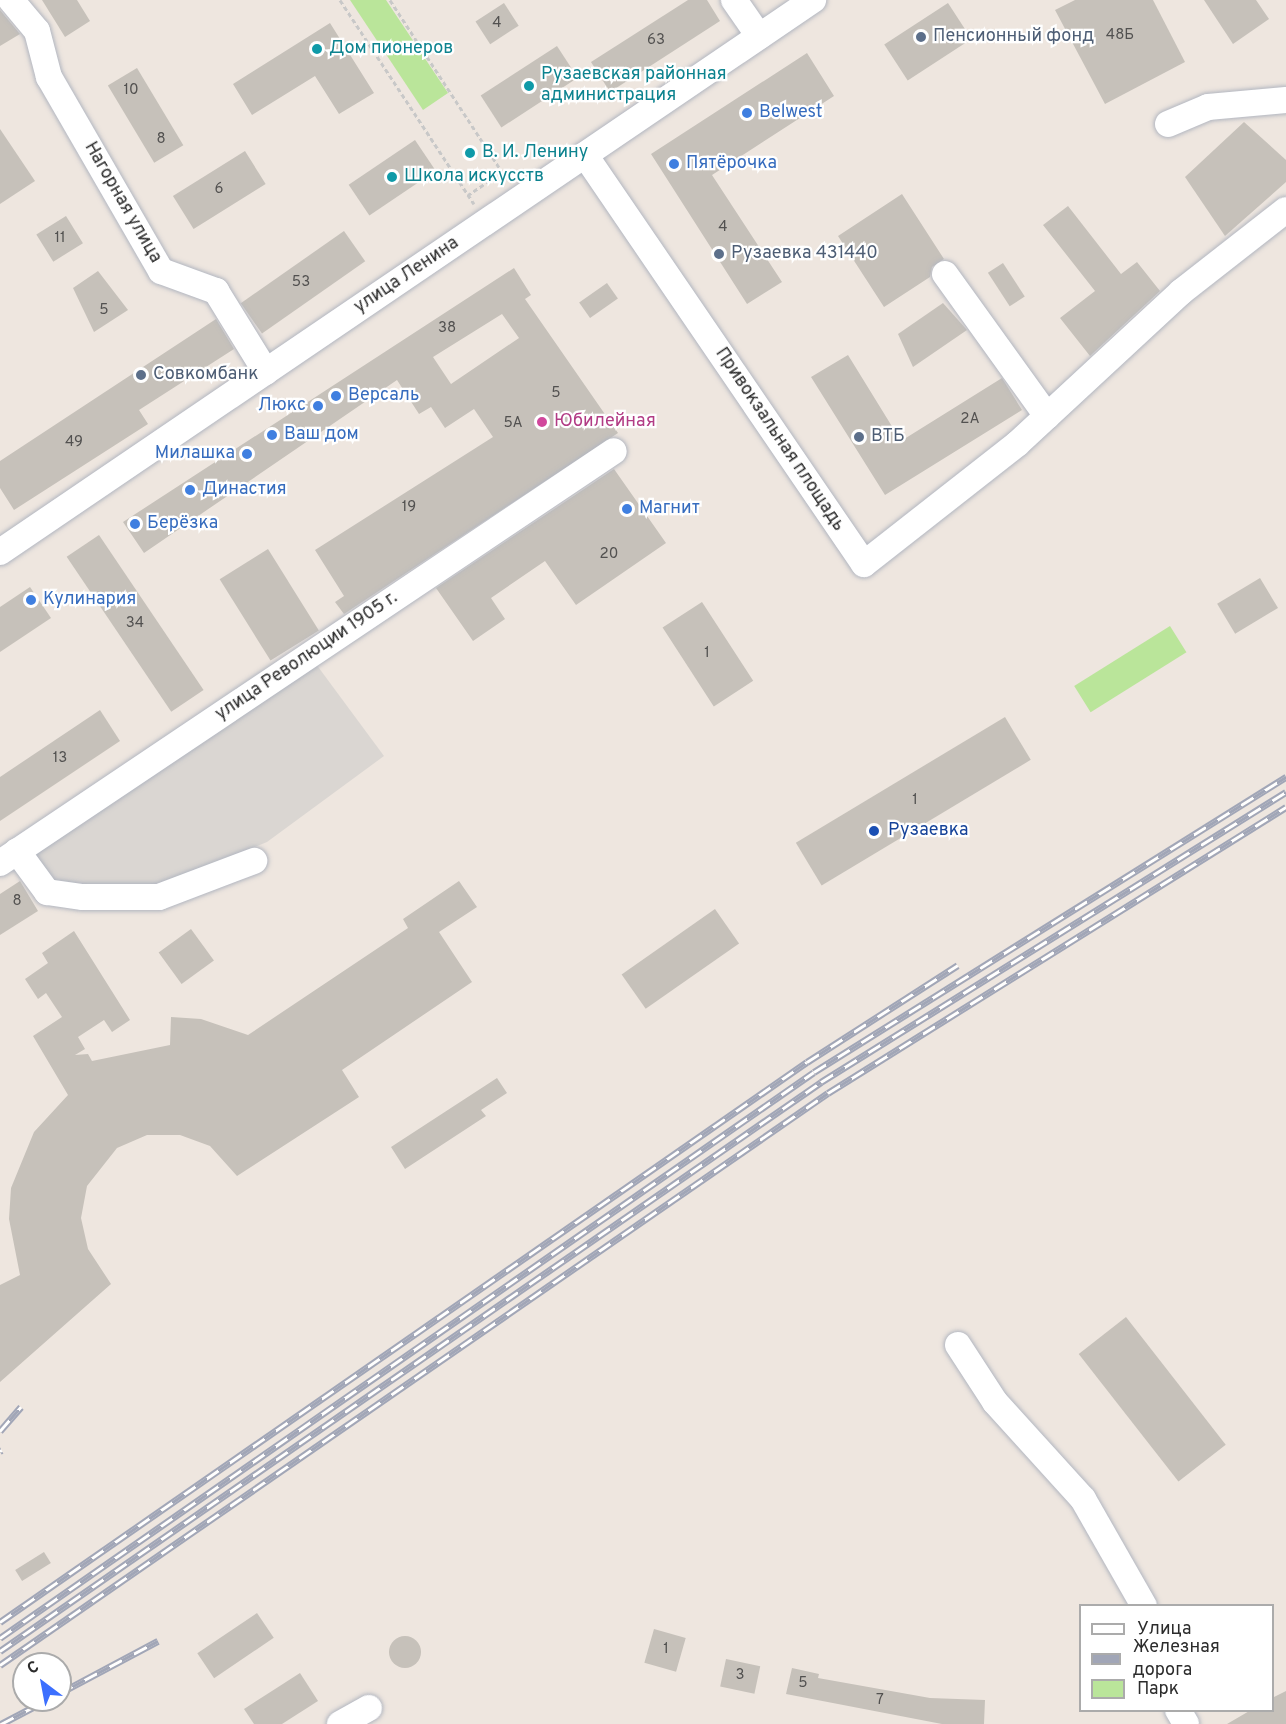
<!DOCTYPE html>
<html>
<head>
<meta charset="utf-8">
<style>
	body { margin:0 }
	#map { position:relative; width:1286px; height:1724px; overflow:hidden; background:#eee6df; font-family:Overpass,sans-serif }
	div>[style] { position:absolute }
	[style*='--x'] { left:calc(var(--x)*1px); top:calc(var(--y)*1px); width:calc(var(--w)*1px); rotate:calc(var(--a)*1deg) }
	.green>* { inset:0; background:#bae59a; transform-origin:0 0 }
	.plaza>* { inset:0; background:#dad6d2 }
	.building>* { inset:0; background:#c6c1ba; transform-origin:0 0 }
	.round { border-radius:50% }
	.path>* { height:3px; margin-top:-1.5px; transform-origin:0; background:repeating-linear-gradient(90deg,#c8c8c8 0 4.5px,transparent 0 7.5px) }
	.roads { filter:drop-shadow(0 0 2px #b2b6c0) drop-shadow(0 0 2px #b2b6c0) }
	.minor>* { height:26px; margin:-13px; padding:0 13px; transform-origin:13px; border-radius:13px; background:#fff }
	.rail>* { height:7px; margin-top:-3.5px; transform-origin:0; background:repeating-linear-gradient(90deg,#fff 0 14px,#a1a6b7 0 28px); box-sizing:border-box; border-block:2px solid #a1a6b7 }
	.dots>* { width:16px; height:16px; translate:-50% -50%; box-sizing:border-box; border:3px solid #fff; border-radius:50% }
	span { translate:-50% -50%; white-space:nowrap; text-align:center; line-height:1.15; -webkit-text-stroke:4.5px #fff; paint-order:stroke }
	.number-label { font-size:15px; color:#525150 }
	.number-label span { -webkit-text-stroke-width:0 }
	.service-label { font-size:18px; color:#4e5e75 }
	.left { translate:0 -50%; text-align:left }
	.culture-label { font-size:18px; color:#0d838f }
	.shop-label { font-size:18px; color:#366cbe }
	.right { translate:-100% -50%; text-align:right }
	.street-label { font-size:18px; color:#2c2c2c }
	.hotel-label { font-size:18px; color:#b23c85 }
	.transit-label { font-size:18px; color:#164399 }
	.legend { position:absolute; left:1079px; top:1604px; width:195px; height:108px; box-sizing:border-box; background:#fff; border:2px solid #ababab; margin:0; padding:8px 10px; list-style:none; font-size:18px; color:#2c2c2c }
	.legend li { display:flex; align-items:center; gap:12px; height:30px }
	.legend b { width:30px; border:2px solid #ababab }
	.north { position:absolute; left:12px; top:1652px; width:60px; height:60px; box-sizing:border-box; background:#fff; border:2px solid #ababab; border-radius:50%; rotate:328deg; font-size:16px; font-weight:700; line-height:24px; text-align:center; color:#2c2c2c }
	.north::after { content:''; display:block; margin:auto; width:21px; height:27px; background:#3c6ffe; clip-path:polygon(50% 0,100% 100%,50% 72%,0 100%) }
</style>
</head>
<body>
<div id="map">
	<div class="green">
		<div style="clip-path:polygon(350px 0,386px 0,448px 93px,423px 110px)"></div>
		<div style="left:1170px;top:626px;width:31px;height:113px;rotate:58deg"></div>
	</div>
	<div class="plaza">
		<div style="clip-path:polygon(316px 664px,384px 756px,267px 842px,148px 890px,67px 887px,46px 876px,29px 850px)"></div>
	</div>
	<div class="building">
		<div style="clip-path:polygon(42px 0,77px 0,90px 21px,65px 37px)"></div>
		<div style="clip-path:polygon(688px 0,707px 0,720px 21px,610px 92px,591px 62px)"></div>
		<div style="clip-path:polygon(1075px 0,1153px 0,1185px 62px,1105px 104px,1055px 10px)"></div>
		<div style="clip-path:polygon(1204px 0,1256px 0,1269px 19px,1233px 44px)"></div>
		<div style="left:504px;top:3px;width:27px;height:34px;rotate:57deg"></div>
		<div style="left:948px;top:3px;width:43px;height:76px;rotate:57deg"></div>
		<div style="clip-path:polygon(0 10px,20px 34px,0 46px)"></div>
		<div style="clip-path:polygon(330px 23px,374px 93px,339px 114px,315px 76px,252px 115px,233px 84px)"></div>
		<div style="left:557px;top:46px;width:38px;height:91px;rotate:57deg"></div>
		<div style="clip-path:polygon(807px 53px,834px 96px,712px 175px,782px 282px,747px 304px,651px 154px)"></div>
		<div style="left:137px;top:68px;width:90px;height:34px;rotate:59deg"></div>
		<div style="clip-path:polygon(1244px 122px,1286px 160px,1286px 182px,1225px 236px,1185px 177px)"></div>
		<div style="clip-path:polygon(0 129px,35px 181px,0 204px)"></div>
		<div style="left:415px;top:140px;width:37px;height:80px;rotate:56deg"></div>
		<div style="left:245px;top:151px;width:39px;height:85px;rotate:58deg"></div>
		<div style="clip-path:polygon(902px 194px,944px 259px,932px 267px,930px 277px,884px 307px,838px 236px)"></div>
		<div style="clip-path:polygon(1068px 206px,1121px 274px,1137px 262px,1160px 291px,1090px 356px,1060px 318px,1095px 291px,1043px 225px)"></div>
		<div style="left:66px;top:216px;width:32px;height:35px;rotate:58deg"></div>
		<div style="left:344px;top:231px;width:37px;height:126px;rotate:55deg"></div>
		<div style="left:1003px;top:263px;width:40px;height:18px;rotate:57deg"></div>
		<div style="clip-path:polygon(evenodd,514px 268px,531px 295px,525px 299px,618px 433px,344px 614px,335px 602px,344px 596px,315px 550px,493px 437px,474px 409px,445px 428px,431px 407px,419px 414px,397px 380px,144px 553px,123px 522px,514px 268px,502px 314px,519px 338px,451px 384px,433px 357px,502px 314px)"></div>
		<div style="clip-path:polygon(98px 271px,128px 310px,94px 332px,73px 288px)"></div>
		<div style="left:607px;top:283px;width:19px;height:34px;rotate:55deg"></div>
		<div style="clip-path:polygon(943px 303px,967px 330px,913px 367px,898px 334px)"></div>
		<div style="clip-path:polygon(216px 319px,234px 349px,139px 410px,148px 424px,14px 510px,0 488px,0 461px)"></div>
		<div style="clip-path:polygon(848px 355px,901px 441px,1002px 378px,1022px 410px,885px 495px,811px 377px)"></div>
		<div style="clip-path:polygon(614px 469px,666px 543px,576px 605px,545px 561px,491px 598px,505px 619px,473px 641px,436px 588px)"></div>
		<div style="left:99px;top:535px;width:187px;height:39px;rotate:56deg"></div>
		<div style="left:268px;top:549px;width:96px;height:57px;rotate:58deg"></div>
		<div style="left:1260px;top:578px;width:35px;height:50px;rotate:59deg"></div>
		<div style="clip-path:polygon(30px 587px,51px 618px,0 652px,0 607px)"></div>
		<div style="left:702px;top:602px;width:94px;height:47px;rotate:57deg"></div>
		<div style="clip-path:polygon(100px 710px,120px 741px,0 821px,0 777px)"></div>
		<div style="left:1005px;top:717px;width:50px;height:244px;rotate:59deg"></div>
		<div style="clip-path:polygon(20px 881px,38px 911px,0 935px,0 894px)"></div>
		<div style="clip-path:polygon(459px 881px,477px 907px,439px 932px,472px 982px,342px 1070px,359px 1097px,237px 1176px,210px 1146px,180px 1135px,147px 1135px,117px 1148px,87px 1186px,81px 1218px,88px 1249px,111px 1284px,0 1382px,0 1285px,20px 1275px,9px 1219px,11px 1188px,34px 1132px,68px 1095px,33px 1036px,62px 1017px,46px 993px,38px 999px,25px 979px,48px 963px,42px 953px,74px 931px,130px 1020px,112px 1032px,104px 1020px,78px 1037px,85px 1049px,75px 1055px,88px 1054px,92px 1061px,170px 1045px,171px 1017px,201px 1019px,248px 1035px,408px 928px,403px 919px)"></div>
		<div style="left:715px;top:909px;width:42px;height:114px;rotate:55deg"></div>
		<div style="left:191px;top:929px;width:39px;height:40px;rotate:54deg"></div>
		<div style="clip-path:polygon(497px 1078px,507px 1093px,481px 1110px,486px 1116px,405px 1169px,391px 1147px)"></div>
		<div style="left:1126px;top:1317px;width:162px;height:60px;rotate:52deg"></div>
		<div style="left:44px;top:1552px;width:13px;height:34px;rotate:58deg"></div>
		<div style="left:257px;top:1613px;width:30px;height:72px;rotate:56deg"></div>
		<div style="left:654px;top:1629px;width:33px;height:35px;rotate:16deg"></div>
		<div class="round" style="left:389px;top:1636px;width:32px;height:32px"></div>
		<div style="left:726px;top:1659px;width:35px;height:28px;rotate:12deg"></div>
		<div style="clip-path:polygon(792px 1668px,819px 1674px,818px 1678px,930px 1698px,985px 1700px,984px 1724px,942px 1724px,786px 1694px)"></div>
		<div style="clip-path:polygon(300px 1673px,318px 1701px,282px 1724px,254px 1724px,244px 1709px)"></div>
		<div style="clip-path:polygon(1286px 1691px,1286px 1724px,1227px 1724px,1251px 1710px,1272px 1710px,1272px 1698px)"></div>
	</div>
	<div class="path">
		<div style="--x:340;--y:0;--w:244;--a:56.7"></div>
		<div style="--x:390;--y:0;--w:205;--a:56.9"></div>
		<div style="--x:502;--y:172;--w:41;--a:145.9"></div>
	</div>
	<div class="roads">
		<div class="minor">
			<div style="--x:11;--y:0;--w:40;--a:50"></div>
			<div style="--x:37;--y:31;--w:48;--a:75.4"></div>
			<div style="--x:49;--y:77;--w:224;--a:60"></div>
			<div style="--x:161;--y:271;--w:59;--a:20"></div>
			<div style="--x:216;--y:291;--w:95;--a:58.3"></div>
			<div style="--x:734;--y:0;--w:44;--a:55.2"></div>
			<div style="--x:1168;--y:124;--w:43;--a:-23"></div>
			<div style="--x:1208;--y:107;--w:78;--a:-5.1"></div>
			<div style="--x:585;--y:155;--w:495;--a:55.7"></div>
			<div style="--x:864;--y:564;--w:194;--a:-38.1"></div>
			<div style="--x:1017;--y:444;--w:224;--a:-42.8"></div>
			<div style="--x:1181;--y:292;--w:133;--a:-38"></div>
			<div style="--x:945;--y:274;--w:175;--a:54.3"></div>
			<div style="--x:0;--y:552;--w:983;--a:-34.18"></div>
			<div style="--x:17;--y:851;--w:51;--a:53.8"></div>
			<div style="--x:47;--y:892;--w:36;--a:8"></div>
			<div style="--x:83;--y:897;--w:76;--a:0"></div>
			<div style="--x:159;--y:897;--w:102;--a:-20.8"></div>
			<div style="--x:0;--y:863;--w:739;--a:-33.86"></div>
			<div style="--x:958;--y:1345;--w:68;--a:57"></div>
			<div style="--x:995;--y:1402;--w:131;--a:47.8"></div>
			<div style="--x:1083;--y:1499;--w:123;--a:60.3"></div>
			<div style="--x:1178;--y:1710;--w:16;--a:60"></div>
			<div style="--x:340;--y:1724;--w:33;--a:-29"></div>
		</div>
	</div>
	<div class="rail">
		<div style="--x:0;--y:1431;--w:32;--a:-49"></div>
		<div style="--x:0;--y:1451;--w:2;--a:-27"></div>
		<div style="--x:0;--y:1622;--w:982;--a:-34.76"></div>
		<div style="--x:807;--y:1062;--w:179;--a:-32.7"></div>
		<div style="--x:0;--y:1638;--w:991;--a:-34.81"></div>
		<div style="--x:814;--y:1072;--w:557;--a:-32.01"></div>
		<div style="--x:0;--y:1651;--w:999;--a:-34.72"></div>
		<div style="--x:821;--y:1082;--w:548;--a:-31.95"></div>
		<div style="--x:0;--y:1665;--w:1006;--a:-34.64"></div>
		<div style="--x:828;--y:1093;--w:540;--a:-31.98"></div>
		<div style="--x:60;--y:1693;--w:111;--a:-28"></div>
		<div style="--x:1;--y:1724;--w:52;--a:-27.6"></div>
	</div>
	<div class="dots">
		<div style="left:921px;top:37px;background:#5c6f8a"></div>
		<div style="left:317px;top:49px;background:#0f9aa8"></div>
		<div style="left:529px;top:86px;background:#0f9aa8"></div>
		<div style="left:747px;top:113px;background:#3f7fe0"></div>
		<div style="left:470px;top:153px;background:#0f9aa8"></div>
		<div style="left:674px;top:164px;background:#3f7fe0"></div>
		<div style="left:392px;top:177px;background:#0f9aa8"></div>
		<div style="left:719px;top:254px;background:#5c6f8a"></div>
		<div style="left:141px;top:375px;background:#5c6f8a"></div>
		<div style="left:336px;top:396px;background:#3f7fe0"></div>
		<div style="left:318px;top:406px;background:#3f7fe0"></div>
		<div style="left:542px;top:422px;background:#d1479c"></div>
		<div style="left:272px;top:435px;background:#3f7fe0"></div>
		<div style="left:859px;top:437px;background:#5c6f8a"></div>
		<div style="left:247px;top:454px;background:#3f7fe0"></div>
		<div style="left:190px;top:490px;background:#3f7fe0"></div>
		<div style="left:627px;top:509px;background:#3f7fe0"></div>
		<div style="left:135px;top:524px;background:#3f7fe0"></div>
		<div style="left:31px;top:600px;background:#3f7fe0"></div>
		<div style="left:874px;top:831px;background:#1a4fb4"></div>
	</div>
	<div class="number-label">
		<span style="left:497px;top:24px">4</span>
		<span style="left:1120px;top:36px">48Б</span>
		<span style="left:656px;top:41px">63</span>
		<span style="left:131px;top:91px">10</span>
		<span style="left:161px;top:140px">8</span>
		<span style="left:219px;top:190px">6</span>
		<span style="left:723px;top:228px">4</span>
		<span style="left:60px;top:239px">11</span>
		<span style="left:301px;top:283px">53</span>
		<span style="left:104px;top:311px">5</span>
		<span style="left:447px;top:329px">38</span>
		<span style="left:556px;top:394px">5</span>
		<span style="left:970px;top:420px">2А</span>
		<span style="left:513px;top:424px">5А</span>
		<span style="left:74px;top:443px">49</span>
		<span style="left:409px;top:508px">19</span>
		<span style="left:609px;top:555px">20</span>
		<span style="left:135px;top:624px">34</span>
		<span style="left:707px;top:654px">1</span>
		<span style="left:60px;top:759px">13</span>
		<span style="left:915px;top:801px">1</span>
		<span style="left:17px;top:902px">8</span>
		<span style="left:666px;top:1650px">1</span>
		<span style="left:740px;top:1676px">3</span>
		<span style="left:803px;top:1684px">5</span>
		<span style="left:880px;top:1701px">7</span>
	</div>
	<div class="service-label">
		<span class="left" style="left:933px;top:37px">Пенсионный фонд</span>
		<span class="left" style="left:731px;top:254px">Рузаевка 431440</span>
		<span class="left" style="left:153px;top:375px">Совкомбанк</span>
		<span class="left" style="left:871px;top:437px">ВТБ</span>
	</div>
	<div class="culture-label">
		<span class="left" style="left:329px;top:49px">Дом пионеров</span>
		<span class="left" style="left:541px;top:86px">Рузаевская районная<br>администрация</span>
		<span class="left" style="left:482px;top:153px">В. И. Ленину</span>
		<span class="left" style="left:404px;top:177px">Школа искусств</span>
	</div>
	<div class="shop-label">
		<span class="left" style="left:759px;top:113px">Belwest</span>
		<span class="left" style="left:686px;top:164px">Пятёрочка</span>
		<span class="left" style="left:348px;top:396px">Версаль</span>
		<span class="right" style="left:306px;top:406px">Люкс</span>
		<span class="left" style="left:284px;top:435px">Ваш дом</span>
		<span class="right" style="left:235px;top:454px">Милашка</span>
		<span class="left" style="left:202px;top:490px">Династия</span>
		<span class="left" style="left:639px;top:509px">Магнит</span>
		<span class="left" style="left:147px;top:524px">Берёзка</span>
		<span class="left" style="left:43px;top:600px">Кулинария</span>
	</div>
	<div class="street-label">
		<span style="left:122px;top:203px;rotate:60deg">Нагорная улица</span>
		<span style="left:407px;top:276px;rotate:-34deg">улица Ленина</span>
		<span style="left:779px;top:440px;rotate:56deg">Привокзальная площадь</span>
		<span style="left:307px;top:657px;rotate:-34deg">улица Революции 1905 г.</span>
	</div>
	<div class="hotel-label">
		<span class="left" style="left:554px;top:422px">Юбилейная</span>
	</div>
	<div class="transit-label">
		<span class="left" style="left:888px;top:831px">Рузаевка</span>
	</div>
	<ul class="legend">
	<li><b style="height:8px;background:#fff"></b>Улица</li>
	<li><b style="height:8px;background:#a1a6b7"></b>Железная дорога</li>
	<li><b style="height:16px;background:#bae59a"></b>Парк</li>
	</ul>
	<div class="north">С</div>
</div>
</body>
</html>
